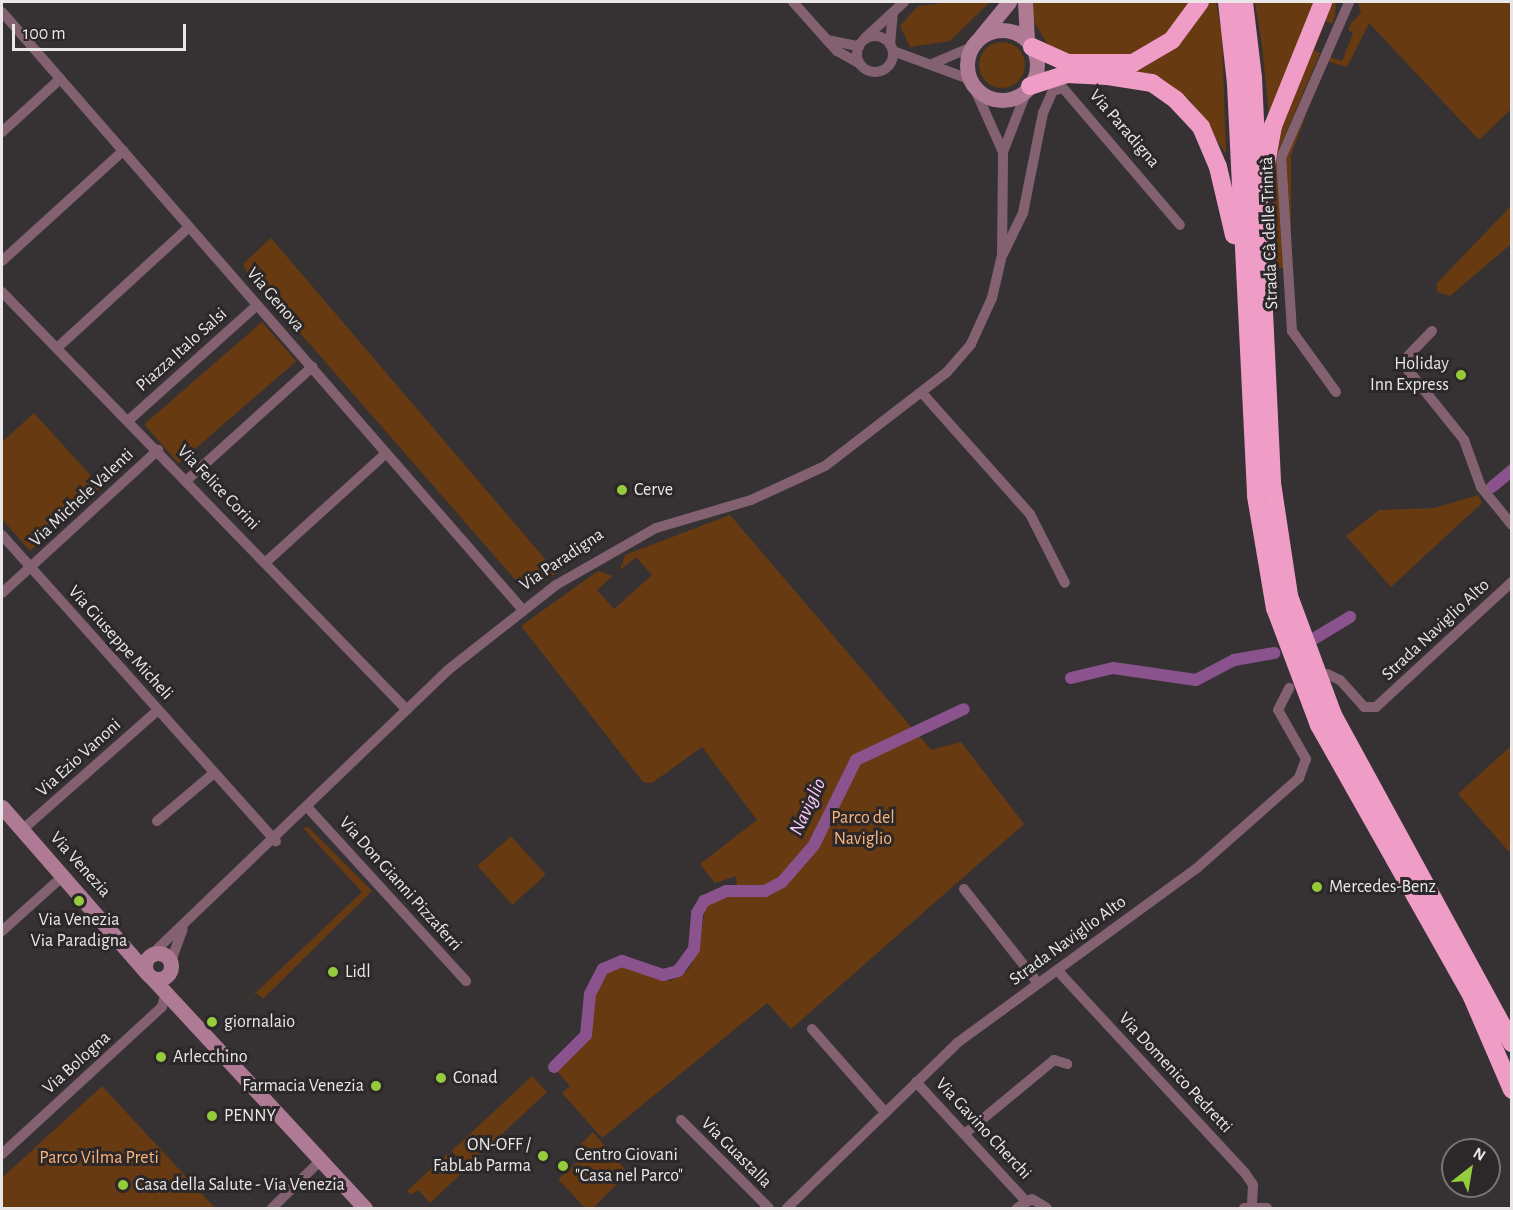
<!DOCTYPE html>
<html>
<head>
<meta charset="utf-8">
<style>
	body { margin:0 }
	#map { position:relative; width:1513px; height:1210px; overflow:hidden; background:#363233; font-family:"Alegreya Sans",sans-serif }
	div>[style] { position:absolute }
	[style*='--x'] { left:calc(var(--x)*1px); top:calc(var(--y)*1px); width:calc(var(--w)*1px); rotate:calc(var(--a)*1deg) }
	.green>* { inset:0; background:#673a11; transform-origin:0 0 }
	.round { border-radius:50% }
	.canal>* { height:12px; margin:-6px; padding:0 6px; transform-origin:6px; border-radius:6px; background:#8a538e }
	.street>* { height:10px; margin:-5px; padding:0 5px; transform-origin:5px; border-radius:5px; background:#836171 }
	.street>.ring { margin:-5px; padding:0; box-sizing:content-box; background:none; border:10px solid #836171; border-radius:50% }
	.secondary>* { height:15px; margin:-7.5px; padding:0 7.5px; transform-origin:7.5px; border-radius:7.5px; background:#af7a94 }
	.secondary>.ring { margin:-7.5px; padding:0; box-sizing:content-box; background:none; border:15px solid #af7a94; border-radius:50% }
	.highway>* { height:18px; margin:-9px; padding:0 9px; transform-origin:9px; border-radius:9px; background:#ef9dc7 }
	.dots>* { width:16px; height:16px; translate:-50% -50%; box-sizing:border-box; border:3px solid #2c2829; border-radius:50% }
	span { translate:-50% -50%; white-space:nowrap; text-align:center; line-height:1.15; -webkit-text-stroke:6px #2c2829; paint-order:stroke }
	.street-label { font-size:18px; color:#eae7e8 }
	.poi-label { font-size:18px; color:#eae7e8 }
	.right { translate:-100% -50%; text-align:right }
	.left { translate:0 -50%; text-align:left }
	.park-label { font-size:18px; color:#fcb47b }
	.water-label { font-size:20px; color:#fcccfe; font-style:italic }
	.frame { position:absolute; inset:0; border:3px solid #eae7e8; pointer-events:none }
	.north { position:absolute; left:1441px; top:1138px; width:60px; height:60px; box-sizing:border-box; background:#2c2829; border:2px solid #787475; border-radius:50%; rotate:31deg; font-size:16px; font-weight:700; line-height:24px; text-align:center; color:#eae7e8 }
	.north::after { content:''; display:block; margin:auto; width:21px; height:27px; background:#94cc3c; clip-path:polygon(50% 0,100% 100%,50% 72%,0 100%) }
	.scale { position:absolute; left:12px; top:24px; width:174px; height:27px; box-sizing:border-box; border:3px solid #eae7e8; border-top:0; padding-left:8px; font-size:18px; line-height:21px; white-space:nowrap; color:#eae7e8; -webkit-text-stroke:4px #2c2829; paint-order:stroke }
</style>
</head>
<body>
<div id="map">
	<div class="green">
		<div style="clip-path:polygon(951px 2px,990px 2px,950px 41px,910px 47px,900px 26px,918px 6px)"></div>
		<div style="clip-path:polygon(1032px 2px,1194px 2px,1178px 27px,1134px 57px,1071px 57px,1048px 45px,1033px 20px)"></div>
		<div style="clip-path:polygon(1206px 2px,1216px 2px,1222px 36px,1226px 154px,1190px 100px,1136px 71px)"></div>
		<div style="clip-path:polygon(1255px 2px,1318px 2px,1269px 116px,1262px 46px)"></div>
		<div style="clip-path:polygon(1327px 2px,1336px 2px,1335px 17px,1332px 24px,1326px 21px,1314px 50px,1320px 53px,1280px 147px,1284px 268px,1272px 268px,1274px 145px)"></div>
		<div style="clip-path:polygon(1358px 2px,1511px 2px,1511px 109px,1479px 140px,1369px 23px,1347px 67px,1326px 61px,1291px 155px,1291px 292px,1283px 165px,1327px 56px,1342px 61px,1353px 33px,1348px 30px,1351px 23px,1361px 13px)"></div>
		<div class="round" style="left:979px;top:42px;width:46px;height:46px"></div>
		<div style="clip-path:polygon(1511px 206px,1511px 244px,1450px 296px,1437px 292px,1437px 283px)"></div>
		<div style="clip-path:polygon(271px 238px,557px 573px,526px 592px,246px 271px,243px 264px)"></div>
		<div style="left:262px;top:322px;width:52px;height:156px;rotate:49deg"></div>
		<div style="clip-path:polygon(34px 413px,101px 487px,30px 551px,2px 519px,2px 442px)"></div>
		<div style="clip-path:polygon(1478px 495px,1482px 503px,1391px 587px,1346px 536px,1379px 510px,1434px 508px)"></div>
		<div style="clip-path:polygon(730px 515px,931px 750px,961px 742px,1024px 824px,791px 1029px,767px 1003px,602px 1138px,562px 1093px,570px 1086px,555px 1069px,590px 1039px,594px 993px,607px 972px,622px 967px,671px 981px,689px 969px,699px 948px,706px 903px,717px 896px,738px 894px,736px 876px,715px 883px,700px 864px,757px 820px,702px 747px,652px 783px,643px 782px,521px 626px,598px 571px,613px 576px,597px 590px,614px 609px,652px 575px,636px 557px,620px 570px,625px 555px)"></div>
		<div style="clip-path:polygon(1511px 746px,1511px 854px,1458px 794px)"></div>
		<div style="clip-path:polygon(308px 827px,372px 891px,263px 999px,256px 993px,231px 1016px,362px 892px,303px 828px)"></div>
		<div style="left:511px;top:836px;width:52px;height:45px;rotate:48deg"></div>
		<div style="left:532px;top:1076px;width:22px;height:110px;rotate:47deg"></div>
		<div style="clip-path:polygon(102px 1086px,215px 1208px,2px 1208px,2px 1178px)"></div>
		<div style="clip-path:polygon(593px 1132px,628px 1173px,593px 1208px,585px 1208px,558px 1179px,586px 1154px,579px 1146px)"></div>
		<div style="clip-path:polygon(448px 1153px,464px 1171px,430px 1203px,418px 1190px,411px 1195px,407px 1191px)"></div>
	</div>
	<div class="canal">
		<div style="--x:1492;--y:487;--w:26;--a:-40"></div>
		<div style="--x:1315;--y:638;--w:41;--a:-31"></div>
		<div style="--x:1071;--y:678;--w:43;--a:-13.4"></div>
		<div style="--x:1113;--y:668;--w:84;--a:8.2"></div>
		<div style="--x:1196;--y:680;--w:43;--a:-27.8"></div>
		<div style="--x:1234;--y:660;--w:41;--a:-9.9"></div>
		<div style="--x:554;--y:1067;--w:45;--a:-45"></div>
		<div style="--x:586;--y:1035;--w:41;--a:-84.4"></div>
		<div style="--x:590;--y:994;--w:28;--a:-63"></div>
		<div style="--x:603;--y:969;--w:21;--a:-23"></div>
		<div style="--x:622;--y:961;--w:43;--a:18.9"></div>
		<div style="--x:663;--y:975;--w:16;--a:-15"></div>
		<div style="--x:678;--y:971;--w:27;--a:-54"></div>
		<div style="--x:694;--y:949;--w:36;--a:-85"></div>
		<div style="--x:697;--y:913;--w:14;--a:-60"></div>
		<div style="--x:704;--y:901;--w:24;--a:-24"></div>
		<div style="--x:726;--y:891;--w:39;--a:0"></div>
		<div style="--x:765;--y:891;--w:19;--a:-28"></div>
		<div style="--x:782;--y:882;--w:49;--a:-49.1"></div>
		<div style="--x:814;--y:845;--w:95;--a:-63.7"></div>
		<div style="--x:856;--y:760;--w:119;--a:-25.3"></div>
	</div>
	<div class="street">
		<div style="--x:793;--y:2;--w:66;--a:48.1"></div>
		<div style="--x:837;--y:51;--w:26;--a:29"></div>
		<div style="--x:2;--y:12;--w:793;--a:48.94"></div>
		<div class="ring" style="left:857px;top:36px;width:26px;height:26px"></div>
		<div style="--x:865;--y:38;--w:53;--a:-42.7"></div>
		<div style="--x:827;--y:40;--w:33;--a:11"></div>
		<div style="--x:890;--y:45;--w:32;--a:-85"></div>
		<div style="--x:893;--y:51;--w:81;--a:20.2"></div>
		<div style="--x:934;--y:63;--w:39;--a:-23"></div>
		<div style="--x:973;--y:85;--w:73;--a:65.9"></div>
		<div style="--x:2;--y:132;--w:79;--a:-42.4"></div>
		<div style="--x:1003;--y:254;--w:46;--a:-64"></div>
		<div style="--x:1023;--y:213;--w:102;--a:-78.7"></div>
		<div style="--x:1043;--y:113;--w:24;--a:-66"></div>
		<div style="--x:1053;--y:91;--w:10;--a:-17"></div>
		<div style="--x:1063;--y:88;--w:180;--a:49.5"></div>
		<div style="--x:2;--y:261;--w:164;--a:-42.3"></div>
		<div style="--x:2;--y:292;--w:582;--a:45.9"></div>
		<div style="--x:1432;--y:331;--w:33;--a:134"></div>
		<div style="--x:1409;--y:355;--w:15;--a:94"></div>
		<div style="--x:1408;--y:370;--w:90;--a:51.3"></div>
		<div style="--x:1464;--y:440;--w:50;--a:70.1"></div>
		<div style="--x:1481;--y:487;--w:49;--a:50.8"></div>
		<div style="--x:57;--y:348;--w:179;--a:-42.5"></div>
		<div style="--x:1336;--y:392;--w:75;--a:-125.8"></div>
		<div style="--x:1292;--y:331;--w:173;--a:-93.6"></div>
		<div style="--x:1281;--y:158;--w:170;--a:-66.4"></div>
		<div style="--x:923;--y:394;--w:161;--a:48.3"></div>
		<div style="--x:1030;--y:514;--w:77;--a:63.1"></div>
		<div style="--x:129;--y:420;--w:172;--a:-41.9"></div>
		<div style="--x:187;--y:480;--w:169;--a:-42.1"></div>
		<div style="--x:2;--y:535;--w:411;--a:48.2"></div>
		<div style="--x:266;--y:562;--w:162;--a:-42.2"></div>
		<div style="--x:2;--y:593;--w:212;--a:-42.5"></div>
		<div style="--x:1327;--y:674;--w:14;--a:25"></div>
		<div style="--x:1340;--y:680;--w:36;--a:48"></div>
		<div style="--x:1364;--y:707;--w:12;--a:0"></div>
		<div style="--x:1376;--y:707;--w:185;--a:-42.6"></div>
		<div style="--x:309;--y:809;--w:233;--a:47.6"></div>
		<div style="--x:157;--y:821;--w:75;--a:-40.1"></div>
		<div style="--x:22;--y:830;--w:181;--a:-41.4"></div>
		<div style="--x:964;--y:889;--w:120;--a:51.8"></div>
		<div style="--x:2;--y:931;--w:82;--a:-42"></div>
		<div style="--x:152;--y:954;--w:410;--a:-43.8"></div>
		<div style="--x:448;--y:670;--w:137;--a:-38.2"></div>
		<div style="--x:556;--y:585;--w:115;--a:-29.7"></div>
		<div style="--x:656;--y:528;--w:99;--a:-16.4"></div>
		<div style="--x:751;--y:500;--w:81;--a:-24.7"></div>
		<div style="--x:825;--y:466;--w:154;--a:-37.6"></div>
		<div style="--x:947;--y:372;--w:37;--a:-49"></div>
		<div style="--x:971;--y:344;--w:51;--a:-65.5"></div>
		<div style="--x:992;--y:298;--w:44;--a:-76.9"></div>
		<div style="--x:1002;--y:255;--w:103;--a:-89.4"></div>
		<div style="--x:1003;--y:152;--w:66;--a:-68.8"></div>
		<div style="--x:170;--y:964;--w:37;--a:-70"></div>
		<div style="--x:1057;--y:970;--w:277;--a:47.2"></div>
		<div style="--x:1245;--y:1173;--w:14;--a:56"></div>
		<div style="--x:1253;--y:1185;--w:20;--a:93"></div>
		<div style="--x:812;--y:1029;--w:111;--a:48.7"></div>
		<div style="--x:916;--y:1082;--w:161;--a:47.3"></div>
		<div style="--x:681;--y:1120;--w:124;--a:45"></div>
		<div style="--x:967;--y:1132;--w:113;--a:-39.6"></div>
		<div style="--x:1054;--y:1060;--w:14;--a:17"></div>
		<div style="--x:2;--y:1154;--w:217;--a:-42.6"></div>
		<div style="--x:162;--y:1007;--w:16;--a:-75"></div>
		<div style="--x:272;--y:1208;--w:69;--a:-44.4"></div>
		<div style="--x:787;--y:1208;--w:237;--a:-44.1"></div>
		<div style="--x:957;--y:1043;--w:297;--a:-36.1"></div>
		<div style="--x:1197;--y:868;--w:136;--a:-41.4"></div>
		<div style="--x:1299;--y:778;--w:20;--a:-70"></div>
		<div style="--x:1306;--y:759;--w:56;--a:-119.7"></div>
		<div style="--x:1278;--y:710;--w:25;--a:-63"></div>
		<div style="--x:1017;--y:1208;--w:17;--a:-31"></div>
		<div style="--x:1032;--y:1199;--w:17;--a:31"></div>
		<div style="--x:1244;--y:1208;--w:23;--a:0"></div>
	</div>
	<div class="secondary">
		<div style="--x:1025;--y:2;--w:38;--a:87"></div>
		<div class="ring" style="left:967px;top:30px;width:55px;height:55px"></div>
		<div style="--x:981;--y:36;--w:44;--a:-50.5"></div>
		<div style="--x:2;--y:807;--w:220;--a:48.9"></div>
		<div class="ring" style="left:145px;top:953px;width:11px;height:11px"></div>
		<div style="--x:151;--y:977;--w:315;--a:47.2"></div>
	</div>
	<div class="highway">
		<div style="--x:1227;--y:2;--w:82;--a:83.7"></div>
		<div style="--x:1236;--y:84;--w:412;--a:87.2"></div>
		<div style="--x:1256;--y:496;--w:114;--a:80.4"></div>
		<div style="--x:1275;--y:608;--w:125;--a:69.4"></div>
		<div style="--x:1319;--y:725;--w:312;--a:60.6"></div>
		<div style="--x:1472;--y:997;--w:101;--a:66.7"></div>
		<div style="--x:1244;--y:2;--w:77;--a:83.2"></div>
		<div style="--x:1253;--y:78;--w:405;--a:87.3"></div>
		<div style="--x:1272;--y:483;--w:114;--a:81.4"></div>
		<div style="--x:1289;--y:596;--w:127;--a:69.7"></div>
		<div style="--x:1333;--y:715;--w:374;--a:61.4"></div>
		<div style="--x:1032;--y:47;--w:39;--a:24"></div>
		<div style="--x:1068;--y:63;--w:65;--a:0"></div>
		<div style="--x:1133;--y:63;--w:45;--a:-30.5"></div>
		<div style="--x:1172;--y:40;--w:47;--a:-53.6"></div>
		<div style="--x:1030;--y:86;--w:38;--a:-18"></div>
		<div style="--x:1066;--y:74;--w:42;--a:2.7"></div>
		<div style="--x:1108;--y:76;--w:45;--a:9"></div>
		<div style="--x:1152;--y:83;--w:29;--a:35"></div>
		<div style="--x:1176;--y:100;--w:37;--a:47"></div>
		<div style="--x:1201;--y:127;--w:43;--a:67"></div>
		<div style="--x:1218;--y:167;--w:70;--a:76.8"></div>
		<div style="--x:1265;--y:169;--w:44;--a:-79.5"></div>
		<div style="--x:1273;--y:126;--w:134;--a:-68"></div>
	</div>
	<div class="dots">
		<div style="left:1461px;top:375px;background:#94cc3c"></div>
		<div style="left:622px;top:490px;background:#94cc3c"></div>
		<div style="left:1317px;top:887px;background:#94cc3c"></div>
		<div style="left:79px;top:901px;background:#94cc3c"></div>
		<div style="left:333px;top:972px;background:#94cc3c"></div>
		<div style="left:212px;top:1022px;background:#94cc3c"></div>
		<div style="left:161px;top:1057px;background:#94cc3c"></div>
		<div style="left:441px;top:1078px;background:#94cc3c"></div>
		<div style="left:376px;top:1086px;background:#94cc3c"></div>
		<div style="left:212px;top:1116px;background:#94cc3c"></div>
		<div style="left:543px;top:1156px;background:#94cc3c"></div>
		<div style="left:563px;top:1166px;background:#94cc3c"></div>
		<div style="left:123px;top:1185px;background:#94cc3c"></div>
	</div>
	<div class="street-label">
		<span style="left:1124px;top:129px;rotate:49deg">Via Paradigna</span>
		<span style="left:1270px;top:233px;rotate:-92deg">Strada Cà delle Trinità</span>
		<span style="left:275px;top:300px;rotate:49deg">Via Genova</span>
		<span style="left:182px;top:350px;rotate:-42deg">Piazza Italo Salsi</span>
		<span style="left:218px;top:488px;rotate:46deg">Via Felice Corini</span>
		<span style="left:82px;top:498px;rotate:-43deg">Via Michele Valenti</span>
		<span style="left:562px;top:560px;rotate:-34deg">Via Paradigna</span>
		<span style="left:1436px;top:630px;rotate:-43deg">Strada Naviglio Alto</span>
		<span style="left:120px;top:643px;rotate:48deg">Via Giuseppe Micheli</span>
		<span style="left:79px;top:758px;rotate:-42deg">Via Ezio Vanoni</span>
		<span style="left:80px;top:865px;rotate:48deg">Via Venezia</span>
		<span style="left:400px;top:884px;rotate:48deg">Via Don Gianni Pizzaferri</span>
		<span style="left:1068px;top:941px;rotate:-36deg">Strada Naviglio Alto</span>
		<span style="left:77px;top:1063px;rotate:-42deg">Via Bologna</span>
		<span style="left:1175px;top:1073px;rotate:47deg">Via Domenico Pedretti</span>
		<span style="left:983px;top:1129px;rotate:47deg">Via Gavino Cherchi</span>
		<span style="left:736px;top:1153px;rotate:45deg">Via Guastalla</span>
	</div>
	<div class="poi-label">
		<span class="right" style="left:1449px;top:375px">Holiday<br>Inn Express</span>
		<span class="left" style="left:634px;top:490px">Cerve</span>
		<span class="left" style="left:1329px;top:887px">Mercedes-Benz</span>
		<span style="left:79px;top:931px">Via Venezia<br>Via Paradigna</span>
		<span class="left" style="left:345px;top:972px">Lidl</span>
		<span class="left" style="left:224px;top:1022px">giornalaio</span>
		<span class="left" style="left:173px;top:1057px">Arlecchino</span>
		<span class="left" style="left:453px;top:1078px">Conad</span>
		<span class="right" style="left:364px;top:1086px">Farmacia Venezia</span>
		<span class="left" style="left:224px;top:1116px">PENNY</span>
		<span class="right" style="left:531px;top:1156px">ON-OFF /<br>FabLab Parma</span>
		<span class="left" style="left:575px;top:1166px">Centro Giovani<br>"Casa nel Parco"</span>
		<span class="left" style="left:135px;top:1185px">Casa della Salute - Via Venezia</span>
	</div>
	<div class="park-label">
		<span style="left:863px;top:829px">Parco del<br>Naviglio</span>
		<span style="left:99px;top:1158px">Parco Vilma Preti</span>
	</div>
	<div class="water-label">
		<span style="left:808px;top:807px;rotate:-65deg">Naviglio</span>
	</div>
	<div class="frame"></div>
	<div class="north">N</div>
	<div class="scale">100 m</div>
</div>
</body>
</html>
